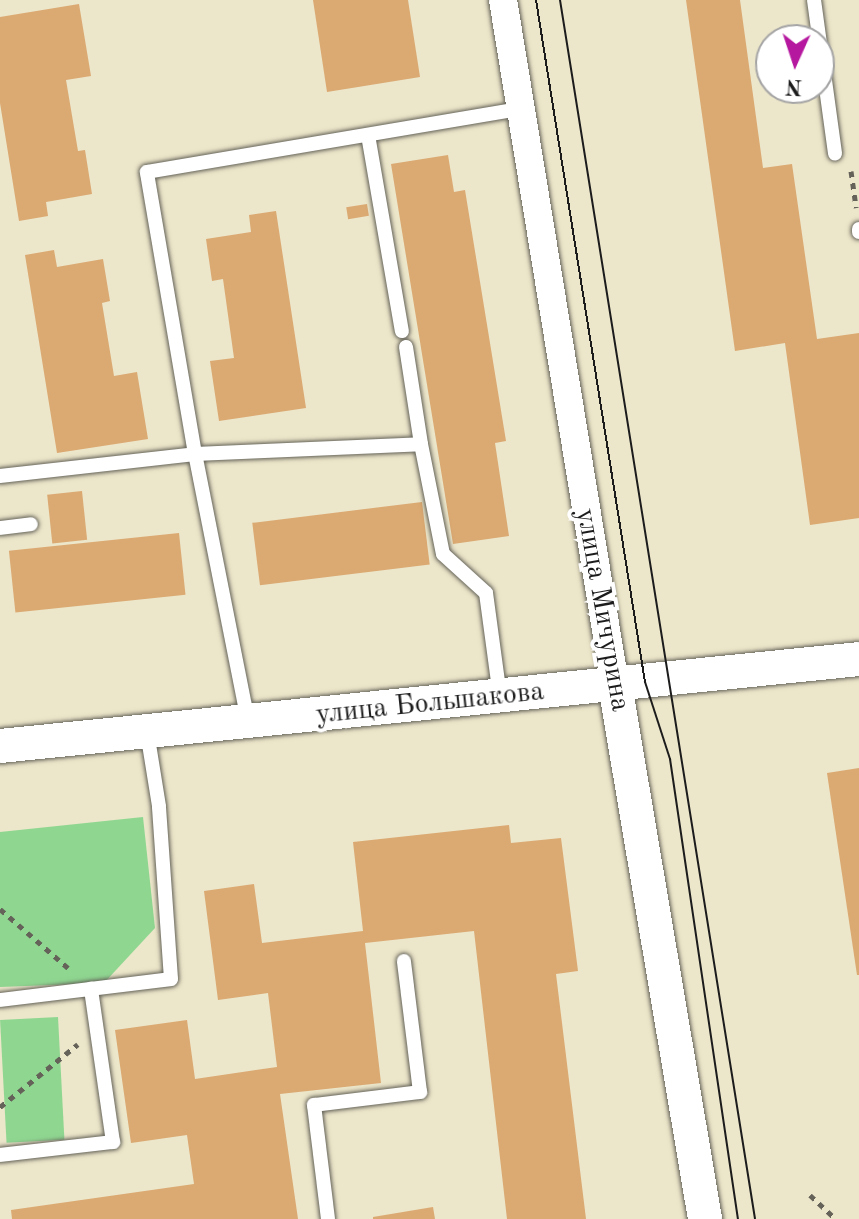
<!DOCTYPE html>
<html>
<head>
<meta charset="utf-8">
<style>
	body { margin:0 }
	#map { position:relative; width:859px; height:1219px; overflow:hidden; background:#ece6ca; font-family:"Old Standard TT",serif }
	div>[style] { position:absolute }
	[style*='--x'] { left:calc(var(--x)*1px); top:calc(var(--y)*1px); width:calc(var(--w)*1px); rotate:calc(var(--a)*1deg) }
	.green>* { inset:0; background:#8fd791; transform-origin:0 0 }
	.building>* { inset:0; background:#dba972; transform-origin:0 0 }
	.path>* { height:5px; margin-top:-2.5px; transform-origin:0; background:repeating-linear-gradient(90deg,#656359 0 6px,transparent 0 12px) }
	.roads { filter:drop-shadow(0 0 2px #656359) drop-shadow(0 0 2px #656359) }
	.service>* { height:14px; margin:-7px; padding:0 7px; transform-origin:7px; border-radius:7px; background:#fff }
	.minor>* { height:28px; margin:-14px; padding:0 14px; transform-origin:14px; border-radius:14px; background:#fff }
	.tertiary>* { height:34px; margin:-17px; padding:0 17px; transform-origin:17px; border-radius:17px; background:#fff }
	.tram>* { height:2px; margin:-1px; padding:0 1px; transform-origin:1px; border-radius:1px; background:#1c1c1c }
	span { translate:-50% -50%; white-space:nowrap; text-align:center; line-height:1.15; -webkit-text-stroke:8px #fff; paint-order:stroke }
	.street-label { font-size:28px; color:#1c1c1c }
	.north { position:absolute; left:755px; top:24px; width:80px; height:80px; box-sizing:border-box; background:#fff; border:2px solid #a4a4a4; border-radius:50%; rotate:183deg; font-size:22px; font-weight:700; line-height:32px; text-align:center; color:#1c1c1c }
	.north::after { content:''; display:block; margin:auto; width:28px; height:36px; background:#b5179e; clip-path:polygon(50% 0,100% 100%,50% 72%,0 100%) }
</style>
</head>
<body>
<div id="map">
	<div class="green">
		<div style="clip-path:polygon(143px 817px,155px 928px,104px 983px,0 987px,0 832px)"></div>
		<div style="left:58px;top:1017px;width:123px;height:58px;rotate:87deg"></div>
	</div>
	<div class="building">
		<div style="clip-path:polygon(313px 0,408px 0,420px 77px,327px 92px)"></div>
		<div style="clip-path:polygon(686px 0,740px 0,763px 168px,792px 164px,817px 339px,859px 333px,859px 518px,810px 525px,785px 343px,735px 351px)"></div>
		<div style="clip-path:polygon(79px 4px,91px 76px,66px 80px,78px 151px,85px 150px,92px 194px,46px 202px,48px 216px,19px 221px,0 103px,0 17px)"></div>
		<div style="clip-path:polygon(448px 155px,454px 192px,465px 190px,506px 441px,495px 443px,509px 536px,453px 544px,391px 164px)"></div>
		<div style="left:367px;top:204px;width:12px;height:21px;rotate:81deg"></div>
		<div style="clip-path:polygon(276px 211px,306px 408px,219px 421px,210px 361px,234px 358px,223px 279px,212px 281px,206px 239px,251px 232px,249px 215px)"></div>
		<div style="clip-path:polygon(54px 250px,57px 267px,103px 259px,110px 301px,102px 303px,114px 376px,137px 372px,148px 439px,57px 453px,25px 255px)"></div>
		<div style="left:82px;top:491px;width:49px;height:35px;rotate:84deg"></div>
		<div style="left:422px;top:502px;width:63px;height:171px;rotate:83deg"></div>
		<div style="left:179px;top:533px;width:62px;height:171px;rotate:84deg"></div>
		<div style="clip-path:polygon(859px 768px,859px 975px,857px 975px,827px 773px)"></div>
		<div style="clip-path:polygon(509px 825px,511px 843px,561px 838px,578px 971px,556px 974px,586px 1219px,507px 1219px,474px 931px,365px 943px,381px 1083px,280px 1094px,298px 1219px,12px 1219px,11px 1210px,194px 1184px,187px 1135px,131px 1143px,115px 1030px,187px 1020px,195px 1079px,277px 1067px,268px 993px,218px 1000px,204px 891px,254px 884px,262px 943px,363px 931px,353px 842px)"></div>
		<div style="clip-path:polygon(433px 1207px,435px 1219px,373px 1219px,373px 1217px)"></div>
	</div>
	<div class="path">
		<div style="--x:851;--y:171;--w:37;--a:82"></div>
		<div style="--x:0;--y:909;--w:90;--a:40.9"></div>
		<div style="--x:0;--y:1107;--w:100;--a:-38.9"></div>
		<div style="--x:810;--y:1195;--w:35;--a:43"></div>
	</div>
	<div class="roads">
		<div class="service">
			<div style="--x:814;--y:0;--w:155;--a:82.2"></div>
			<div style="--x:368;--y:135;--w:199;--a:80.2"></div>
			<div style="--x:859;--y:229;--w:3;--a:90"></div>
			<div style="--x:406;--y:347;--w:98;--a:81.2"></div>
			<div style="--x:0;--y:476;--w:196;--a:-6.4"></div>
			<div style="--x:195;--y:454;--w:226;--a:-2.5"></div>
			<div style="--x:421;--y:444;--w:112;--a:78.7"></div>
			<div style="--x:443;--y:554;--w:58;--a:42.2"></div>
			<div style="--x:486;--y:593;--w:105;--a:82.3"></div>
			<div style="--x:0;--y:528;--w:31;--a:-7"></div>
			<div style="--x:248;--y:721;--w:272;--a:-101.2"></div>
			<div style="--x:195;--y:454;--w:286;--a:-99.7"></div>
			<div style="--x:147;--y:172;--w:377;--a:-9.6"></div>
			<div style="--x:0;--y:1000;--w:172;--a:-7"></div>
			<div style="--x:171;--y:979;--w:173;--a:-94"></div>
			<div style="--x:159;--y:806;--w:75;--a:-99.2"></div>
			<div style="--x:0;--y:1155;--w:114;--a:-6.6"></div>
			<div style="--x:113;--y:1142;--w:155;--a:-98.2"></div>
			<div style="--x:328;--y:1219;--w:115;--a:-97"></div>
			<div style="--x:314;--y:1105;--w:107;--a:-7"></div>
			<div style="--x:420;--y:1092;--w:132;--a:-97"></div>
		</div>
		<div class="minor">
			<div style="--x:503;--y:0;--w:694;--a:80.71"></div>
		</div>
		<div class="tertiary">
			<div style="--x:615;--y:685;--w:542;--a:80.43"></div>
			<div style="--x:0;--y:746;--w:863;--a:-5.78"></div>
		</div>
	</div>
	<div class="tram">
		<div style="--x:536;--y:0;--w:691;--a:80.92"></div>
		<div style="--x:645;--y:682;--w:81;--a:72"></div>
		<div style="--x:670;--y:759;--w:465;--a:81.6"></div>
		<div style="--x:560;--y:0;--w:1234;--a:80.91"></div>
	</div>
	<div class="street-label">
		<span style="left:602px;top:610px;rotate:80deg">улица Мичурина</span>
		<span style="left:430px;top:704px;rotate:-6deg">улица Большакова</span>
	</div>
	<div class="north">N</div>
</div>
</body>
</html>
